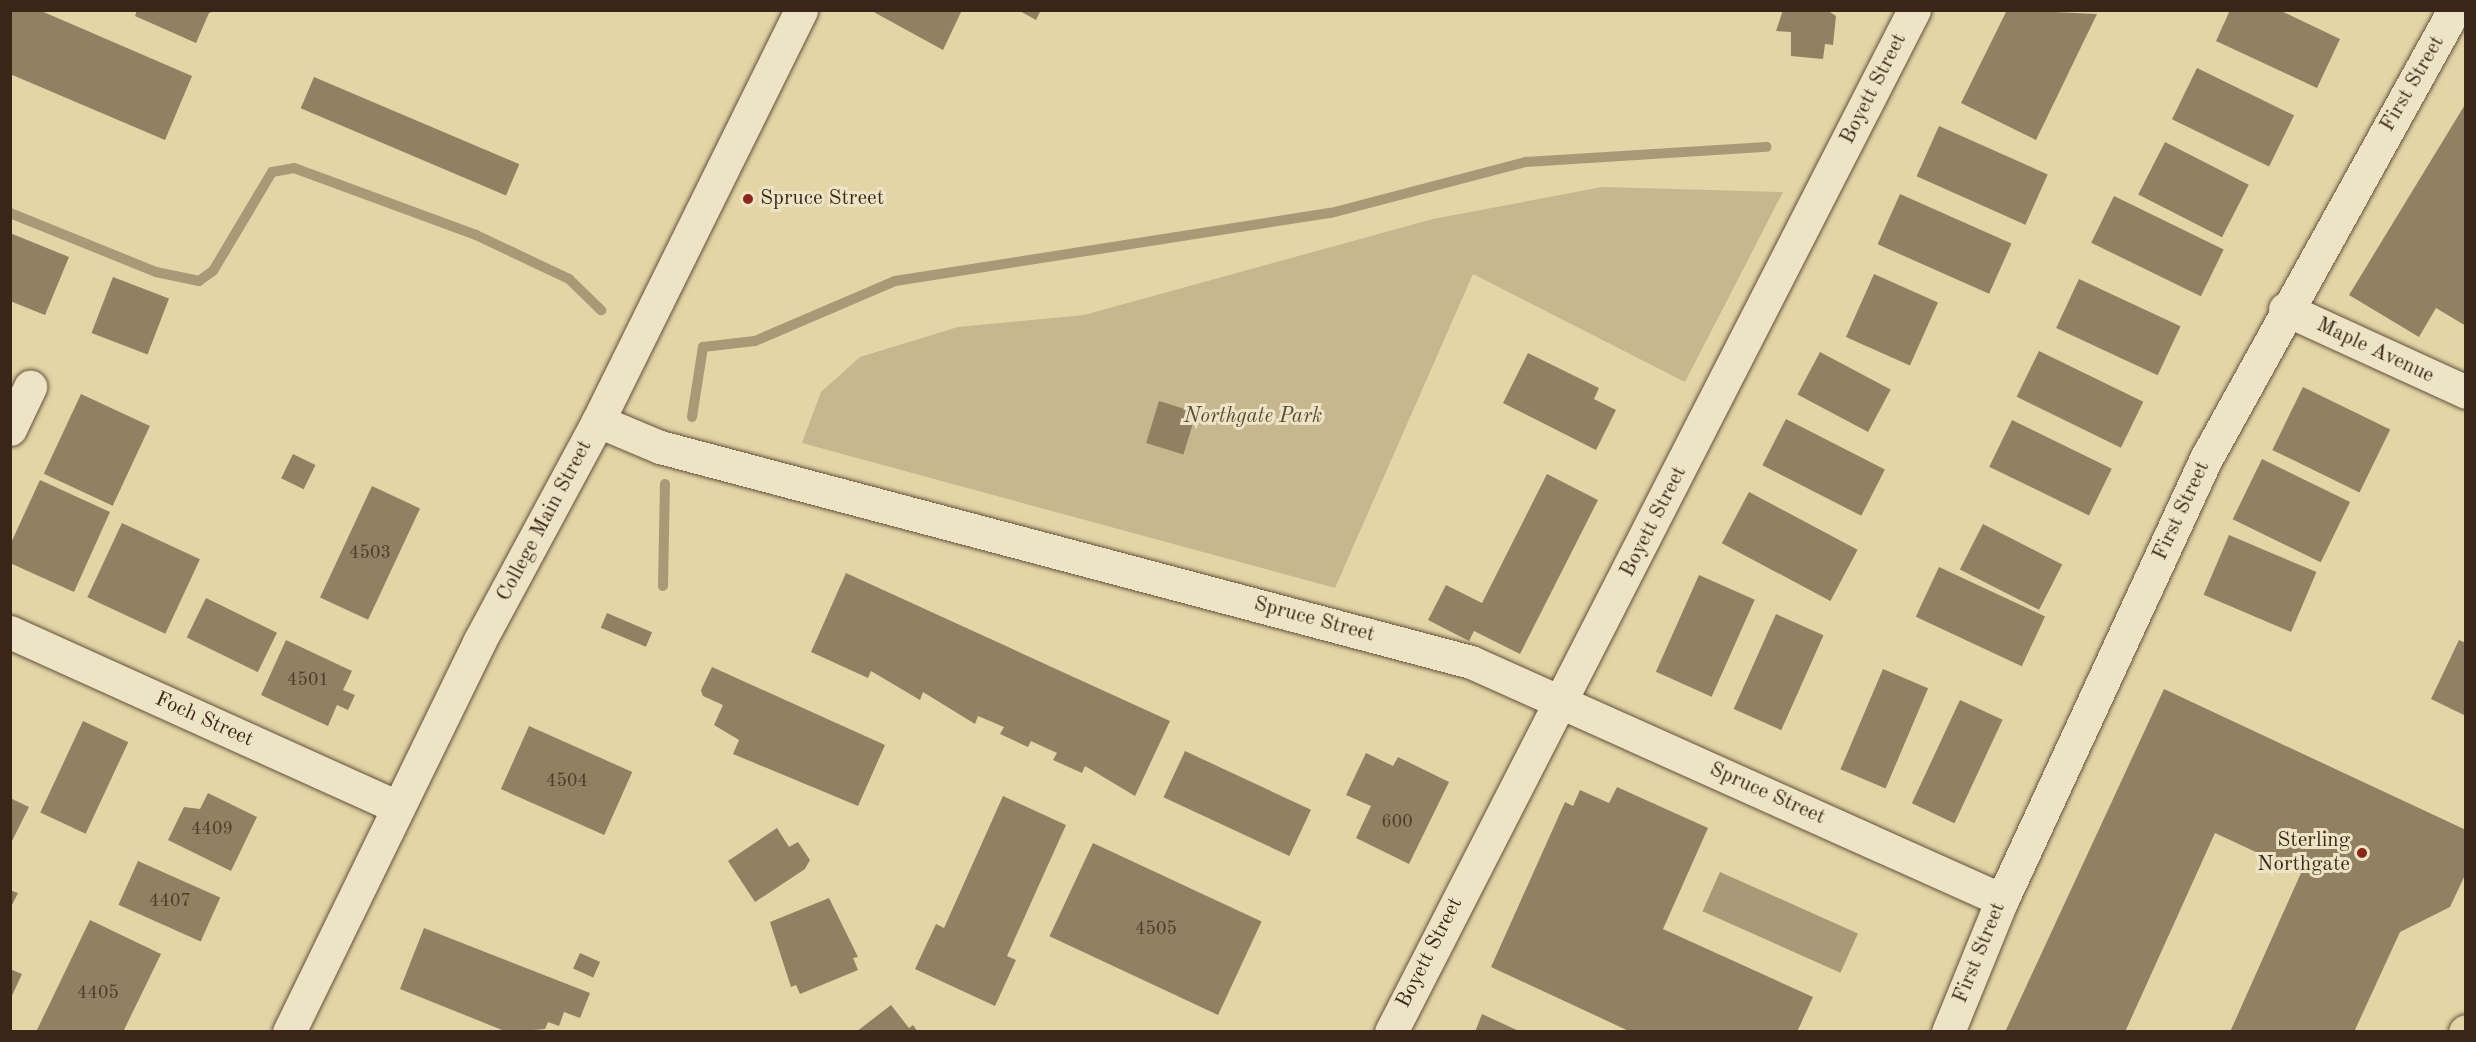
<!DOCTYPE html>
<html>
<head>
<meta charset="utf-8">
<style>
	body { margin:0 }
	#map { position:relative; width:2476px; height:1042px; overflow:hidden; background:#e3d5a6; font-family:"Old Standard TT",serif }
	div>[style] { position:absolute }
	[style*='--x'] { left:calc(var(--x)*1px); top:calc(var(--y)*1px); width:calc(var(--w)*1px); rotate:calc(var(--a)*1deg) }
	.green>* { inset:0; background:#c6b78e }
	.water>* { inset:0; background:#aa9976; transform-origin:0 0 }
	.stream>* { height:10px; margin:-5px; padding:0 5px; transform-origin:5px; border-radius:5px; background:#aa9976 }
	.building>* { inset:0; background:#928062; transform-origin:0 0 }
	.roads { filter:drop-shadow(0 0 2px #65503c) drop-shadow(0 0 2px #65503c) }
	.minor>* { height:33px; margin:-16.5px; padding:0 16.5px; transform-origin:16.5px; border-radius:16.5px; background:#ede4c5 }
	.major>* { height:33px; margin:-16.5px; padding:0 16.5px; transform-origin:16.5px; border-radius:16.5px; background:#e3d5a6 }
	.dots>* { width:16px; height:16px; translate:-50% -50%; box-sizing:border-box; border:3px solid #ede4c5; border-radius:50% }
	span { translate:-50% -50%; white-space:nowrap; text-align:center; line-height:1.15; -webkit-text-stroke:6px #ede4c5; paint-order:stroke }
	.number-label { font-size:18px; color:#513b2a }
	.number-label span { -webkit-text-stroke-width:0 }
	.street-label { font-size:21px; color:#3b2418 }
	.poi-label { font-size:21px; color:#3b2418 }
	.left { translate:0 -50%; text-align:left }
	.right { translate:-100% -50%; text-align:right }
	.park-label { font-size:21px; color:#5e4936; font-style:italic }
	.frame { position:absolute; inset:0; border:12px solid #3b2418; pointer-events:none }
</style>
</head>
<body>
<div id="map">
	<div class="green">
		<div style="clip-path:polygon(1602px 187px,1783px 192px,1685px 382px,1473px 274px,1335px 588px,802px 443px,821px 392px,860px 357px,958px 327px,1084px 315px,1433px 219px)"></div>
	</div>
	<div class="water">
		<div style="left:1720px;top:872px;width:151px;height:43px;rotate:24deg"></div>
	</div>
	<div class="stream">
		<div style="--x:10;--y:213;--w:157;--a:22"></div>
		<div style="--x:156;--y:272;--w:44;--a:11.8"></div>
		<div style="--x:199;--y:281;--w:17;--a:-36"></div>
		<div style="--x:213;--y:271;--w:115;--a:-59.2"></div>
		<div style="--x:272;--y:172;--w:22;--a:-10"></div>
		<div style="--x:294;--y:168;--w:194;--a:20.2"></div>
		<div style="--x:476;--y:235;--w:103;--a:25.3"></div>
		<div style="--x:569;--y:279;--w:45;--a:44.1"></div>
		<div style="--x:692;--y:417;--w:71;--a:-81.1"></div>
		<div style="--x:703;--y:347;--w:52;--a:-6.6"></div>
		<div style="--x:755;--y:341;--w:152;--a:-23.2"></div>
		<div style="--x:895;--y:281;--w:441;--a:-8.9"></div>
		<div style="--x:1331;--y:213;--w:202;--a:-14.7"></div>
		<div style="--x:1526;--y:162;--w:241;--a:-3.6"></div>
		<div style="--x:663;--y:586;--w:102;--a:-88.9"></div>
	</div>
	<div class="building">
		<div style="clip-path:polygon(10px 10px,39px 10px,192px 76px,165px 140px,10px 74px)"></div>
		<div style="clip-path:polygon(137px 10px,217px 10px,209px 13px,196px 43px,135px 16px)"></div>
		<div style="clip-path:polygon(870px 10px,962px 10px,943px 50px)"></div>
		<div style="clip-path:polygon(1018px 10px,1041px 10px,1036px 20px)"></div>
		<div style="clip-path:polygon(1783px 10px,1827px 10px,1836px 16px,1833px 45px,1825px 44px,1823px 59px,1791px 56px,1791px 32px,1776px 31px)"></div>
		<div style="clip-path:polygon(2007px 10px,2097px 14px,2036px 140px,1961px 103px)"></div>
		<div style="clip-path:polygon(2230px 10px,2279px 10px,2340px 39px,2317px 88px,2216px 41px)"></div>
		<div style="left:2197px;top:68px;width:108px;height:57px;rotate:26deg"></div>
		<div style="left:314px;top:77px;width:223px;height:34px;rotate:23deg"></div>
		<div style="clip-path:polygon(2466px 103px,2466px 326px,2436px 308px,2419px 337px,2349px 295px)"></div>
		<div style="left:1939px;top:126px;width:119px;height:55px;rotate:24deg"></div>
		<div style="left:2165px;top:142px;width:94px;height:59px;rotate:27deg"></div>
		<div style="left:1900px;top:194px;width:122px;height:55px;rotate:24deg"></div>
		<div style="left:2114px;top:196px;width:122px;height:52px;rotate:26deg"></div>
		<div style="clip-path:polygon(10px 233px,69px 257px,45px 315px,10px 301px)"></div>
		<div style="left:1874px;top:274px;width:70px;height:69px;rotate:24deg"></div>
		<div style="left:113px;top:277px;width:60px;height:60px;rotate:21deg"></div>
		<div style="left:2079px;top:279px;width:112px;height:54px;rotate:25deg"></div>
		<div style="left:2039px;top:351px;width:116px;height:51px;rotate:26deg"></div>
		<div style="left:1820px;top:352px;width:80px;height:48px;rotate:28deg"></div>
		<div style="clip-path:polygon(1528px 353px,1599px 388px,1594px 399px,1616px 410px,1596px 450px,1503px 403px)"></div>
		<div style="left:2303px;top:387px;width:97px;height:70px;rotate:26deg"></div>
		<div style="left:81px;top:394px;width:76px;height:88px;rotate:25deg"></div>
		<div style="left:1159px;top:401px;width:39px;height:44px;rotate:17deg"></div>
		<div style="left:1786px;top:419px;width:111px;height:52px;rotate:27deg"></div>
		<div style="left:2012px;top:420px;width:111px;height:52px;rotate:26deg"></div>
		<div style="left:293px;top:454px;width:25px;height:27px;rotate:26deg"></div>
		<div style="left:2262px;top:459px;width:98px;height:67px;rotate:26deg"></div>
		<div style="clip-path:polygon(1547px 474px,1598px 500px,1520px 654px,1474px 631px,1469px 641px,1428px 620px,1446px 585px,1482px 603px)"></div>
		<div style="clip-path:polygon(40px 480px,110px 512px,74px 592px,10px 563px,10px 545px)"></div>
		<div style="left:372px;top:486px;width:53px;height:123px;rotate:25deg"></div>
		<div style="left:1749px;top:492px;width:123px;height:58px;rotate:28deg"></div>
		<div style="left:122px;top:523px;width:86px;height:82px;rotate:25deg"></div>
		<div style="left:1983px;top:524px;width:89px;height:51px;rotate:27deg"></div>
		<div style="left:2229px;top:535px;width:95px;height:65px;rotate:23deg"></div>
		<div style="left:1939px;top:567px;width:117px;height:55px;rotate:25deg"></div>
		<div style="clip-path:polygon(846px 573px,1170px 721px,1135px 796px,1085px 766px,1082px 773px,1053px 760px,1057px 753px,1031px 741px,1028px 747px,1000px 734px,1004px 727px,978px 716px,975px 724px,923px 692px,920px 700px,871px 671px,868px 678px,811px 652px)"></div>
		<div style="left:1699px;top:575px;width:61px;height:106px;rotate:24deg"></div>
		<div style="left:206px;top:598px;width:79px;height:44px;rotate:26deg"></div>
		<div style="left:607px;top:613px;width:49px;height:16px;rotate:23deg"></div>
		<div style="left:1776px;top:614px;width:52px;height:104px;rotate:24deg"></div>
		<div style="clip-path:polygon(286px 640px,352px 671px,343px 690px,355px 695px,348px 710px,337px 705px,328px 726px,261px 695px)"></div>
		<div style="clip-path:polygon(2459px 640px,2466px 643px,2466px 716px,2431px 699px)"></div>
		<div style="clip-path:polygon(712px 667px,885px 745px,858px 806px,733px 754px,739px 740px,714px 725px,723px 705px,703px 696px,701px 690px)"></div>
		<div style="left:1883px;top:669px;width:49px;height:109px;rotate:23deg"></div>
		<div style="clip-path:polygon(2164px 689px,2466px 830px,2466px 873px,2450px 907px,2400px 932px,2354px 1032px,2230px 1032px,2301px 873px,2215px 833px,2125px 1032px,2005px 1032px)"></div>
		<div style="left:1960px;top:700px;width:47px;height:114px;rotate:25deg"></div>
		<div style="left:83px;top:721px;width:50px;height:101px;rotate:25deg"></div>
		<div style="left:529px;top:726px;width:113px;height:69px;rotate:24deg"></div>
		<div style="left:1185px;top:751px;width:139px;height:51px;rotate:25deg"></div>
		<div style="clip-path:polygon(1366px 753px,1393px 766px,1398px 757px,1449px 782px,1409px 864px,1356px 838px,1371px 806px,1346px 795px)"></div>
		<div style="clip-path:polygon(1617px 787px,1708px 828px,1663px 929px,1813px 997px,1797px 1032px,1631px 1032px,1491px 967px,1565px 802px,1573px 806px,1580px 790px,1609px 803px)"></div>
		<div style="clip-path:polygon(208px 793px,257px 817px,231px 871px,168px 840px,184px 807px,200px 809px)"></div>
		<div style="clip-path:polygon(1003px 796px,1066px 825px,1007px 956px,1016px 960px,995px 1006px,915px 969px,936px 924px,944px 928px)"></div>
		<div style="clip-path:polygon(10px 798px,29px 807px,10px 845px)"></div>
		<div style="clip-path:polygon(777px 828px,789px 847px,798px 842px,810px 860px,805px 869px,755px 902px,728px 861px)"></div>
		<div style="left:1093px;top:843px;width:186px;height:103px;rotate:25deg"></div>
		<div style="left:138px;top:861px;width:90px;height:48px;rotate:24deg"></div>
		<div style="clip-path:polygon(10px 890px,18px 893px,10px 909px)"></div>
		<div style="clip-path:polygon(829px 898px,858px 957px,853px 958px,858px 970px,800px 994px,796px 985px,791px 987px,770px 922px)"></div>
		<div style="clip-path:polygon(90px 920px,161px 954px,123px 1032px,36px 1032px)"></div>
		<div style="clip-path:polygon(424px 928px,590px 993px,580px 1018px,564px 1012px,559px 1026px,548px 1022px,545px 1029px,507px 1032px,400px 989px)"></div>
		<div style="left:580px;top:953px;width:22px;height:17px;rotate:24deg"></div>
		<div style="clip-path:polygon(10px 969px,22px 974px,10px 1000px)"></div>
		<div style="clip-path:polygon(891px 1005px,909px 1028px,913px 1025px,918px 1032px,856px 1032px)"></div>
		<div style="clip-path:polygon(1482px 1014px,1521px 1032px,1475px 1032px)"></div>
	</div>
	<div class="roads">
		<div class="minor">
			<div style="--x:2285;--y:309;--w:199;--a:24.6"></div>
			<div style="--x:598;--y:421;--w:67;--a:22.8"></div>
			<div style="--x:660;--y:447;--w:839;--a:14.85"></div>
			<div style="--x:1471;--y:662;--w:582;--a:24.14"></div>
			<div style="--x:10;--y:429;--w:47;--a:-64.5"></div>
			<div style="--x:10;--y:632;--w:425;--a:24.3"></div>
			<div style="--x:289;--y:1032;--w:434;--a:-64"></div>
			<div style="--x:479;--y:642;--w:251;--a:-61.7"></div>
			<div style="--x:598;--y:421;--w:458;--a:-63.7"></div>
			<div style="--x:1391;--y:1032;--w:1148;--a:-62.9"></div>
			<div style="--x:1948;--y:1032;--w:143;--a:-67.8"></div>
			<div style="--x:2002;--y:900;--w:490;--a:-65.2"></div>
			<div style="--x:2208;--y:455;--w:508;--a:-61.07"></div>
		</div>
		<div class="major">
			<div style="--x:2465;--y:1032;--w:1;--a:-45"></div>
		</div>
	</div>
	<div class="dots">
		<div style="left:748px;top:199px;background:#8f2418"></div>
		<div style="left:2362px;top:853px;background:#8f2418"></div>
	</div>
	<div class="number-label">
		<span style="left:370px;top:553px">4503</span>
		<span style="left:308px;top:680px">4501</span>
		<span style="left:567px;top:781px">4504</span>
		<span style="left:1397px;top:822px">600</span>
		<span style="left:212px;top:829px">4409</span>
		<span style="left:170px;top:901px">4407</span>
		<span style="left:1156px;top:929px">4505</span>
		<span style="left:98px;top:993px">4405</span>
	</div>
	<div class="street-label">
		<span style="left:2413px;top:84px;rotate:-60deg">First Street</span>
		<span style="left:1874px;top:89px;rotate:-63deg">Boyett Street</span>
		<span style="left:2375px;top:351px;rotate:25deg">Maple Avenue</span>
		<span style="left:2182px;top:511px;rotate:-65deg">First Street</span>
		<span style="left:545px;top:521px;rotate:-62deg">College Main Street</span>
		<span style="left:1654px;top:522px;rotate:-63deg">Boyett Street</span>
		<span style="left:1314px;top:620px;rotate:15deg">Spruce Street</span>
		<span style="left:204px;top:720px;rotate:24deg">Foch Street</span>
		<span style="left:1767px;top:794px;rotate:24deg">Spruce Street</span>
		<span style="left:1430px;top:953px;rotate:-63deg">Boyett Street</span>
		<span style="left:1980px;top:953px;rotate:-68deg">First Street</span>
	</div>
	<div class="poi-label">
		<span class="left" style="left:760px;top:199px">Spruce Street</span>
		<span class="right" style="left:2350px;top:853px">Sterling<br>Northgate</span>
	</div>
	<div class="park-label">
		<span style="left:1253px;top:417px">Northgate Park</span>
	</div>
	<div class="frame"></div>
</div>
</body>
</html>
